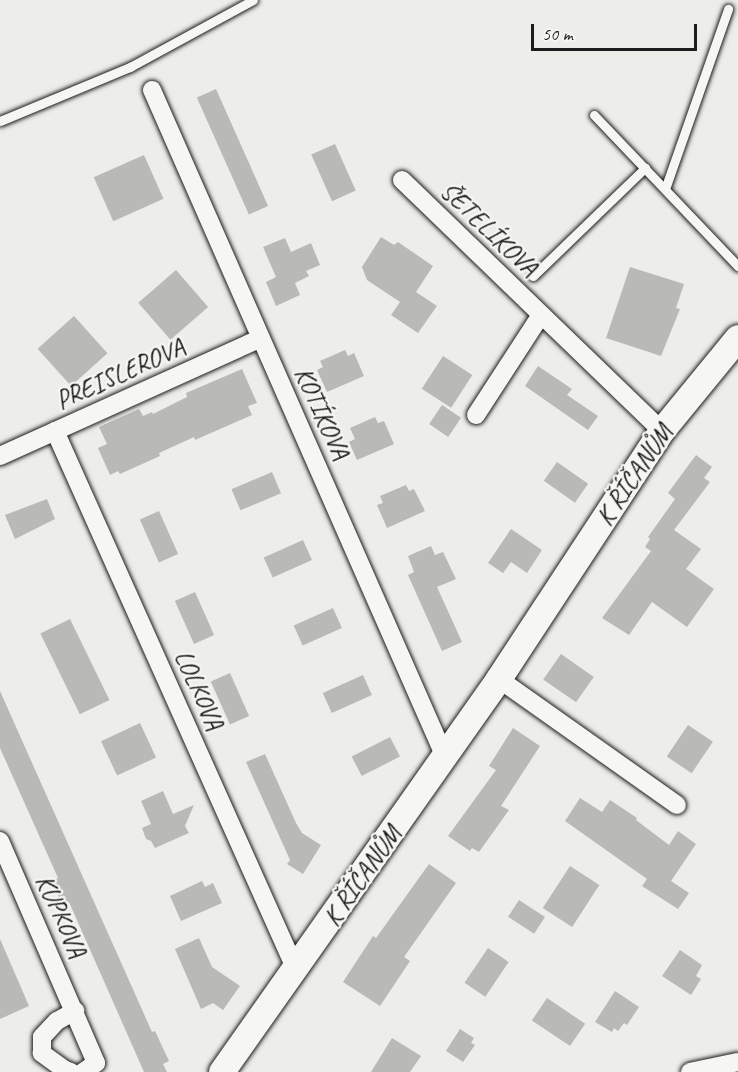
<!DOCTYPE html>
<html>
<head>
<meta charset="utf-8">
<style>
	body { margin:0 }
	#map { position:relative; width:738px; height:1072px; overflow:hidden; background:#edede9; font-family:Caveat,sans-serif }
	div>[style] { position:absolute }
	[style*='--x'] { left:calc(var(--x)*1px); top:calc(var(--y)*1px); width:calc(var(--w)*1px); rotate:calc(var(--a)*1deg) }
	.building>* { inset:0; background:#b9b9b6; transform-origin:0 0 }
	.roads { filter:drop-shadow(0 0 2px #1c1c1c) drop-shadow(0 0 2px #1c1c1c) }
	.lane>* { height:9px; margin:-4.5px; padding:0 4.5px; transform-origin:4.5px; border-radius:4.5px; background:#f6f6f2 }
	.street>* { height:18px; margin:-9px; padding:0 9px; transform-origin:9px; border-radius:9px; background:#f6f6f2 }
	.secondary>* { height:26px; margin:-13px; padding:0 13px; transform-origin:13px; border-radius:13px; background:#f6f6f2 }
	span { translate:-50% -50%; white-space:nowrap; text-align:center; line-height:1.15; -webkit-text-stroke:4.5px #f6f6f2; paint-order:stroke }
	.street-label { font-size:26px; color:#1c1c1c }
	.scale { position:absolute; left:531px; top:24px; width:166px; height:27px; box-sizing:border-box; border:3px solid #1c1c1c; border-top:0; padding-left:8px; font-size:18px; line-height:21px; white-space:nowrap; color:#1c1c1c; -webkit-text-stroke:4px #f6f6f2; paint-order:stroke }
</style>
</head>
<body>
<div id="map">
	<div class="building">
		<div style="left:216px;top:89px;width:128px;height:21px;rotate:66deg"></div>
		<div style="left:335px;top:144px;width:51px;height:26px;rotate:66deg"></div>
		<div style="left:144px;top:155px;width:48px;height:55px;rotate:66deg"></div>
		<div style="clip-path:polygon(381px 237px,394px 245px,398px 242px,433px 266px,416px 292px,437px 306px,418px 333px,391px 315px,400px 302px,367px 280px,362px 267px)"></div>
		<div style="clip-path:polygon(285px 238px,291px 252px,311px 243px,320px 265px,306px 271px,309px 276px,295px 283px,300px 295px,276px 306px,266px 282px,276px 277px,263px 247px)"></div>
		<div style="clip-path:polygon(630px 267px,684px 284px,676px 308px,680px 309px,661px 356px,606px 338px)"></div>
		<div style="left:176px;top:270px;width:49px;height:50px;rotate:49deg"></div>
		<div style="left:74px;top:316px;width:50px;height:49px;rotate:48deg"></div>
		<div style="clip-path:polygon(345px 350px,348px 356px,354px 353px,364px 376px,327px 392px,317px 370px,323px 367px,320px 361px)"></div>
		<div style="left:443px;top:356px;width:35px;height:39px;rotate:33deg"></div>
		<div style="clip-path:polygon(538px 366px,572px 389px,567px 395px,598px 416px,588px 430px,525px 386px)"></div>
		<div style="clip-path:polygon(242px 369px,257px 403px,248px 406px,252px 415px,195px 440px,194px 437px,159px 453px,160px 456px,120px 474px,118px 471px,110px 475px,98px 448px,107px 444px,99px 427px,139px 409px,143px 416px,152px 412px,153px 414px,187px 397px,186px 393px)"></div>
		<div style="left:442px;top:405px;width:23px;height:23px;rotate:34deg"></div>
		<div style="clip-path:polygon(375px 417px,378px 423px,384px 421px,394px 444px,357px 460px,349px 442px,355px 439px,350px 428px)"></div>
		<div style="clip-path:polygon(696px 455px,712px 467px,704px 478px,710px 482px,674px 530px,701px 549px,686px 569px,714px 589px,687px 627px,652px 602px,629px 635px,602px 618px,651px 551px,645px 547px,650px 539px,648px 537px,675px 499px,668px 493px)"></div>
		<div style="left:557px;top:462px;width:38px;height:23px;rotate:35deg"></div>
		<div style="left:272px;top:472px;width:23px;height:44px;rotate:67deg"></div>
		<div style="clip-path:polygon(406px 485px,409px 491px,414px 489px,425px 511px,387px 528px,377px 505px,383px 503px,380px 496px)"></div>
		<div style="clip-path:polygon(47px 499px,55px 519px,15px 539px,5px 515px)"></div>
		<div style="left:159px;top:511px;width:47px;height:21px;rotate:66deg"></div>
		<div style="clip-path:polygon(511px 529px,542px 550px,527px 573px,511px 562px,503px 573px,488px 563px)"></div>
		<div style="left:303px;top:540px;width:22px;height:43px;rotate:66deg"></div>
		<div style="clip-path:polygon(431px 546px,435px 555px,443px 552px,456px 579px,437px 587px,462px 642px,442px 651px,408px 575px,414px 572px,408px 556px)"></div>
		<div style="left:195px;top:592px;width:47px;height:22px;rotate:66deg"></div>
		<div style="left:333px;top:608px;width:22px;height:43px;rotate:66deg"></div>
		<div style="left:70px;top:619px;width:90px;height:33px;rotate:64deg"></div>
		<div style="left:561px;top:654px;width:40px;height:31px;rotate:35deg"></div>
		<div style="left:230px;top:673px;width:47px;height:21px;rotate:66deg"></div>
		<div style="left:363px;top:675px;width:22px;height:44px;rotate:66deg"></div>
		<div style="clip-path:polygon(0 691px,152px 1032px,155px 1031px,169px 1061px,163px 1064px,167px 1072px,144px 1072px,69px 902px,62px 905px,52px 881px,58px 878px,0 748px)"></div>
		<div style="left:140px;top:723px;width:38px;height:43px;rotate:65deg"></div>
		<div style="left:688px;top:725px;width:30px;height:38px;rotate:34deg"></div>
		<div style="clip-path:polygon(513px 728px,540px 746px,501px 806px,509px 810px,479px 852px,472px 848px,470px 851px,448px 836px,496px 770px,489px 766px)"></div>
		<div style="left:390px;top:737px;width:22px;height:43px;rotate:63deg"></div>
		<div style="clip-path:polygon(265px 754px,296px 823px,302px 833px,321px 845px,303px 874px,287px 864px,290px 860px,246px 762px)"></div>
		<div style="clip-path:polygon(163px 791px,173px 814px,194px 805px,185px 826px,189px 833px,155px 848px,151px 841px,146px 839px,142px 828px,151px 824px,141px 801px)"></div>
		<div style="clip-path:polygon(580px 798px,602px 812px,610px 800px,637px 818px,636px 820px,669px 845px,678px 831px,696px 844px,671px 881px,689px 893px,678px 909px,642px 886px,647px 879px,565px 821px)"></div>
		<div style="clip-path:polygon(429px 864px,456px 883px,404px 957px,410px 961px,380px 1006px,343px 982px,373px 936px,376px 938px)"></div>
		<div style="left:570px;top:866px;width:35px;height:50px;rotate:33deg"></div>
		<div style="clip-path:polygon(202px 881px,205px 887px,213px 883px,222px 903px,181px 921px,170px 896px)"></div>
		<div style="left:519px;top:900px;width:31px;height:20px;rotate:33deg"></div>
		<div style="clip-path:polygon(199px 938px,212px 967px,240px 986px,223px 1010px,213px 1003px,201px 1009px,175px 949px)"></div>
		<div style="clip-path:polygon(0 939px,29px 1006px,0 1019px)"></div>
		<div style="left:488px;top:948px;width:25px;height:42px;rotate:34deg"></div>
		<div style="clip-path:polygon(680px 950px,702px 965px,696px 976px,701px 979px,691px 995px,662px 976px)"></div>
		<div style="clip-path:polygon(615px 991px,639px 1007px,627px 1025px,624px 1023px,618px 1031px,614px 1028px,612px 1032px,595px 1022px)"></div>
		<div style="left:547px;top:998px;width:46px;height:27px;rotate:34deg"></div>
		<div style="clip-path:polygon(460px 1029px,474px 1038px,471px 1043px,475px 1045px,463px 1062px,446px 1051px)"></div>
		<div style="clip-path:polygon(392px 1038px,421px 1056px,410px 1072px,371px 1072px)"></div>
	</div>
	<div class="roads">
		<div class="lane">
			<div style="--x:594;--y:115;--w:209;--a:46.4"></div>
			<div style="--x:0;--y:121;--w:141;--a:-22.6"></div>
			<div style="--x:130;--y:67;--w:140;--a:-28.6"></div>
			<div style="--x:665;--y:189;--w:191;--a:-70.7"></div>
			<div style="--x:533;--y:276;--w:156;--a:-44"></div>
		</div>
		<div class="street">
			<div style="--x:152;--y:90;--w:729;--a:66.29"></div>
			<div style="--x:402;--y:180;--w:361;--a:44"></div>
			<div style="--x:476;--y:415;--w:119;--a:-57"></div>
			<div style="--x:55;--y:431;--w:590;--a:65.91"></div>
			<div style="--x:0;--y:456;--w:286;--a:-24.3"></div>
			<div style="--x:499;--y:679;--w:218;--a:35.3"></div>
			<div style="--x:0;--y:841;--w:242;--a:66.6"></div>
			<div style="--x:96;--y:1063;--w:16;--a:145"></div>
			<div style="--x:71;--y:1072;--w:6;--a:-162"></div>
			<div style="--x:65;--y:1070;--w:29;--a:-144"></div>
			<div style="--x:42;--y:1053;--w:16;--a:-90"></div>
			<div style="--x:42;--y:1037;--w:22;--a:-47"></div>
			<div style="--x:57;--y:1021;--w:21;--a:-29"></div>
			<div style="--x:690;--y:1072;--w:49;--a:-11.8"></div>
		</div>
		<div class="secondary">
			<div style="--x:222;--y:1072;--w:481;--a:-54.8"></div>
			<div style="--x:499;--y:679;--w:297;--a:-56.7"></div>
			<div style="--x:662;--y:431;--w:120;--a:-50.7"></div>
		</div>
	</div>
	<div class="street-label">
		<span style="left:489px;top:229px;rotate:44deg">ŠETELÍKOVA</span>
		<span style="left:120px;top:374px;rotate:-24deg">PREISLEROVA</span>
		<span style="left:322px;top:413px;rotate:66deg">KOTÍKOVA</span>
		<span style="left:634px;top:475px;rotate:-56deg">K ŘÍČANŮM</span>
		<span style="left:199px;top:690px;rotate:66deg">LOLKOVA</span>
		<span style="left:362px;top:876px;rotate:-55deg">K ŘÍČANŮM</span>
		<span style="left:61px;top:916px;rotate:66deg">KUPKOVA</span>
	</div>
	<div class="scale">50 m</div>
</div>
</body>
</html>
